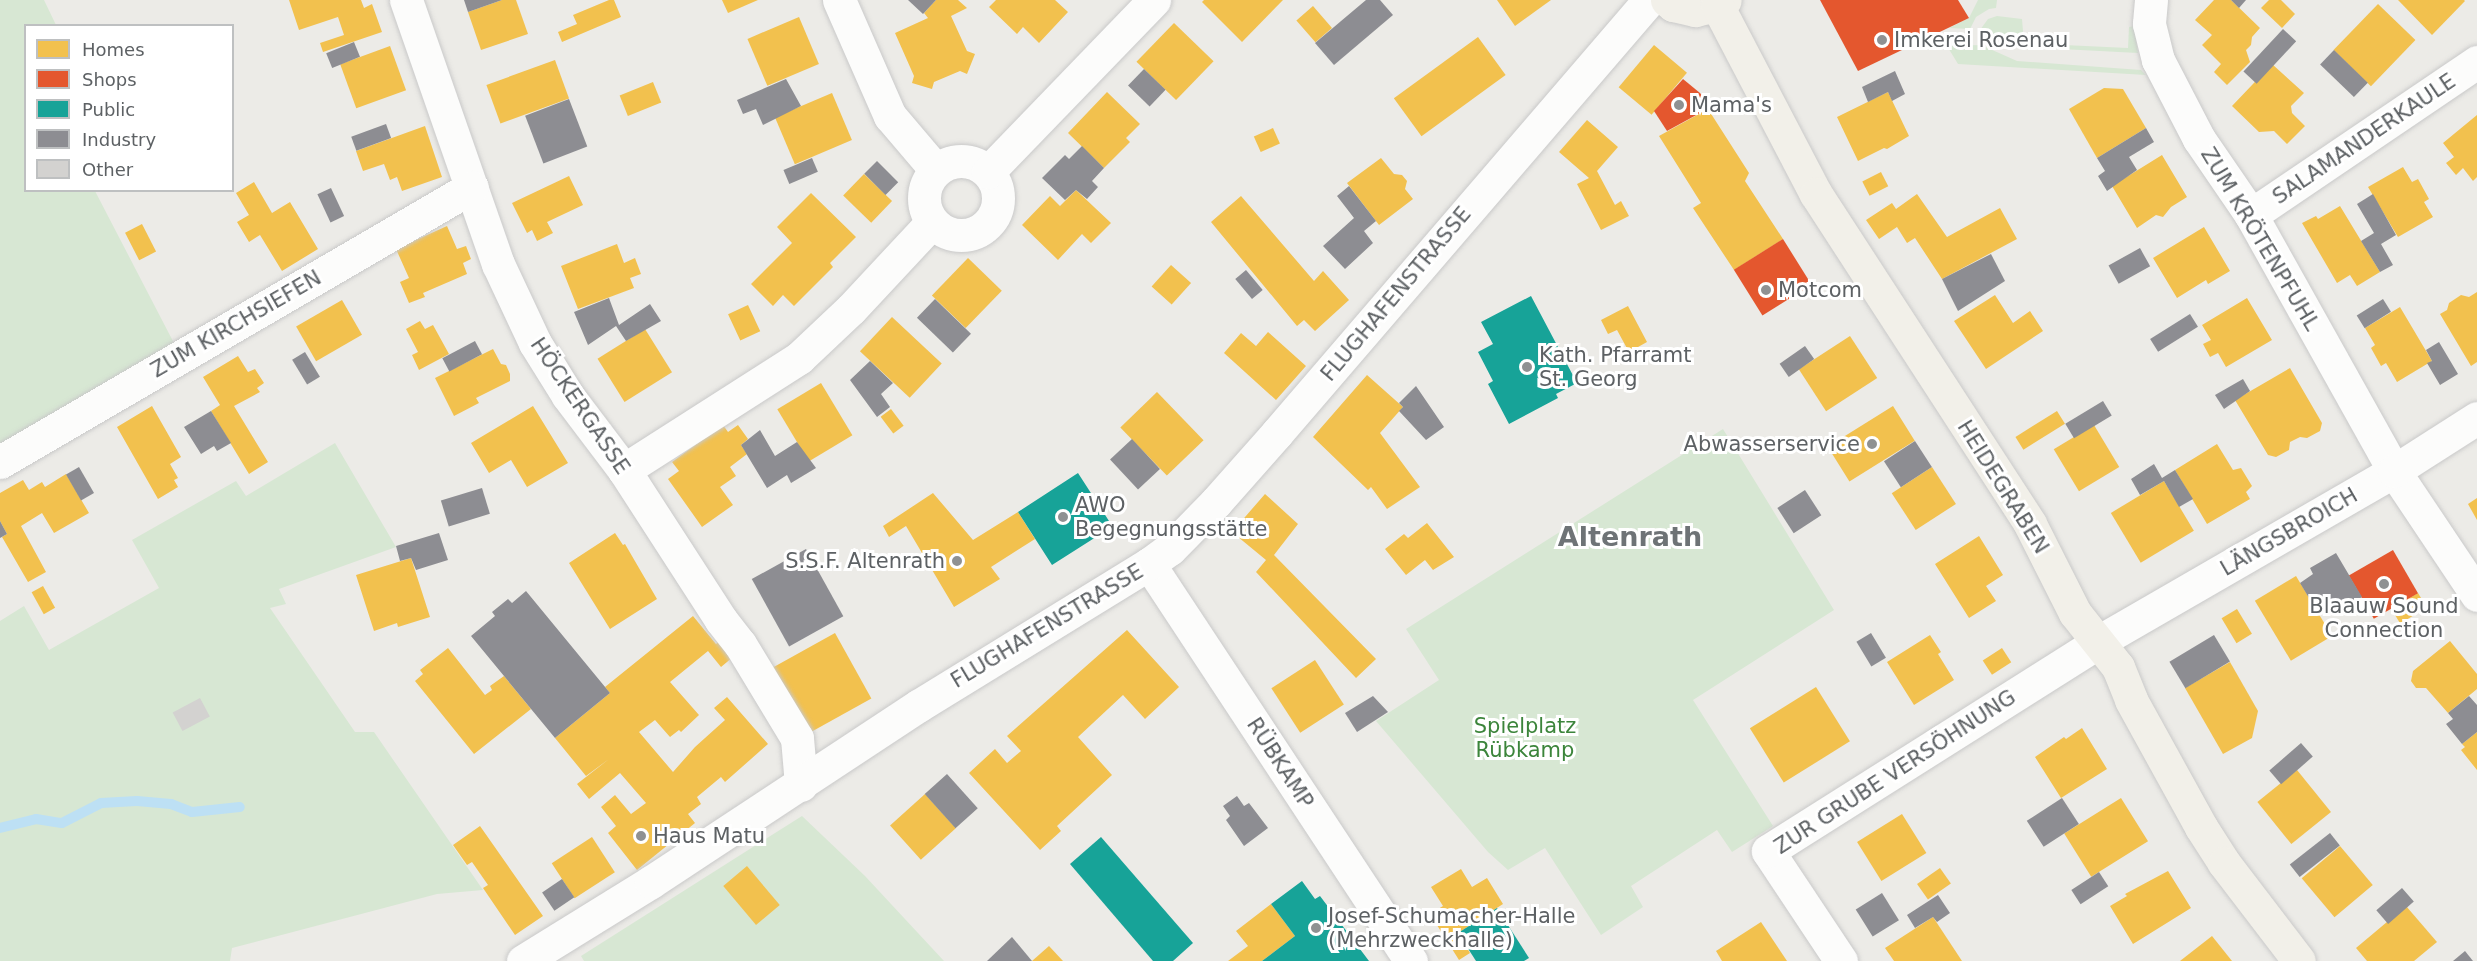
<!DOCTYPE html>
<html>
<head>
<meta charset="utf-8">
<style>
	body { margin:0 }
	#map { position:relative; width:2477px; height:961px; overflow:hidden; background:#ecebe7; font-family:"DejaVu Sans",sans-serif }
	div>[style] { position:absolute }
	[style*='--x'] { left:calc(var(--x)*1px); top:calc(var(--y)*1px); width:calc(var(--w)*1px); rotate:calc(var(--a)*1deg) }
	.green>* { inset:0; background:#d7e7d3 }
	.homes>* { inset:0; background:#f2c14e; transform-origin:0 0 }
	.shops>* { inset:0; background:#e4572e; transform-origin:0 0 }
	.public>* { inset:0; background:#17a398 }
	.industry>* { inset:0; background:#8d8d92; transform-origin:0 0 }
	.stream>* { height:10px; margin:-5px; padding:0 5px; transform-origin:5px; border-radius:5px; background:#bde0f4 }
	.building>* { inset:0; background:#d3d2d0; transform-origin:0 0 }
	.roads { filter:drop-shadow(0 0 2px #c9c9c9) drop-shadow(0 0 2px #c9c9c9) }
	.minor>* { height:33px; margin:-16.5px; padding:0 16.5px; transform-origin:16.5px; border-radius:16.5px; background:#fcfcfb }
	.minor>.ring { margin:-16.5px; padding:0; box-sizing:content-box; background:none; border:33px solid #fcfcfb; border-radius:50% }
	.major>* { height:33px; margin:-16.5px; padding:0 16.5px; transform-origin:16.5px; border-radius:16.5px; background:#f2f0e9 }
	.dots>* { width:16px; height:16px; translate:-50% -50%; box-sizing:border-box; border:3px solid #fff; border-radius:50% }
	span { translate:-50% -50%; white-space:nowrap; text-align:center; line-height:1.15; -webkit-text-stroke:6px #fff; paint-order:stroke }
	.poi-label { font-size:21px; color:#5d6164 }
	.left { translate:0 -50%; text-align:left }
	.right { translate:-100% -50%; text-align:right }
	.street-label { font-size:21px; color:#5d6164 }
	.park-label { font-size:21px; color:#3c853b }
	.district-label { font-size:27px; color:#6e7376; font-weight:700 }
	.legend { position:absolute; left:24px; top:24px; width:210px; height:168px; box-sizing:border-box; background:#fff; border:2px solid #bec0c1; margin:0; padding:8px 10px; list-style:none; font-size:18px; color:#5d6164 }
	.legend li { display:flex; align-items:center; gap:12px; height:30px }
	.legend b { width:30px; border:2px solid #bec0c1 }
</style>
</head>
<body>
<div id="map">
	<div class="green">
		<div style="clip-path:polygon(0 0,44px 0,56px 25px,26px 26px,26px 190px,95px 191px,176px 347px,0 449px)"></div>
		<div style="clip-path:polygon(1978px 0,1997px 0,1996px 8px,1989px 9px,1976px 17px,1970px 29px,1949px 28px,1969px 18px)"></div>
		<div style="clip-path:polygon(1997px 16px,2022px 19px,2024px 43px,2128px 48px,2129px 27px,2134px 26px,2138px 53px,2020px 47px,1988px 31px,1980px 30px,1988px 19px)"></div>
		<div style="clip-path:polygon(1981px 45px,2017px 61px,2141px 70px,2146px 75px,1958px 64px,1947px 46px)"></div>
		<div style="clip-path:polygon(1723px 429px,1834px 610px,1693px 700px,1773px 826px,1732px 852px,1717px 830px,1631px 886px,1643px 907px,1601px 935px,1545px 848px,1508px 870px,1488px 852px,1376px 721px,1439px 680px,1406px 629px)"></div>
		<div style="clip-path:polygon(335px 443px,396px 547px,279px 589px,286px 604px,270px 608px,355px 732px,374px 732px,483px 890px,437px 894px,232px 948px,230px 961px,0 961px,0 621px,24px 606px,49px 650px,159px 588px,132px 540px,236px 481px,246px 496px)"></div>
		<div style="clip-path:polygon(802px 816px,865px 876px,944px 961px,584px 961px,581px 956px)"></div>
	</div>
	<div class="homes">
		<div style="clip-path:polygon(289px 0,361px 0,364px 8px,372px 4px,382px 32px,323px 52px,320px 43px,344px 35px,338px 17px,299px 30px)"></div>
		<div style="clip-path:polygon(502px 0,516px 0,528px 34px,481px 50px,468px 12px)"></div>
		<div style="clip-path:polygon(609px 0,614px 0,621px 17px,562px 42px,558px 32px,577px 24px,573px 15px)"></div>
		<div style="clip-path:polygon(722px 0,758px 0,728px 13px)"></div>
		<div style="clip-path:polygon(936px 0,958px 0,967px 8px,951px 16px,967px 51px,975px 54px,967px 74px,960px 71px,934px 82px,932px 89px,912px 83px,914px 76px,895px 33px,928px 18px,924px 13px)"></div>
		<div style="clip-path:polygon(996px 0,1055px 0,1068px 12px,1039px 43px,1023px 27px,1017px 34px,989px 7px)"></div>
		<div style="clip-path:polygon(1204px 0,1283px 0,1242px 42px,1202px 2px)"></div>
		<div style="clip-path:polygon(1497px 0,1551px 0,1515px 26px)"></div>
		<div style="clip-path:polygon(2214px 0,2231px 0,2260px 28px,2252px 37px,2251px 45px,2246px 50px,2250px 62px,2227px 85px,2214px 72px,2221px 64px,2202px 45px,2212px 35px,2195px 20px)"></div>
		<div style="clip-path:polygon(2269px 0,2281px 0,2295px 14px,2282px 28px,2261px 8px)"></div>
		<div style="clip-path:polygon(2398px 0,2464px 0,2465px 1px,2432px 35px)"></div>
		<div style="left:2378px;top:4px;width:52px;height:64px;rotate:44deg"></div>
		<div style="left:1313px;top:6px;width:29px;height:22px;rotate:49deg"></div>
		<div style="left:799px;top:17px;width:51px;height:56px;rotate:67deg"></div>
		<div style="left:1174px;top:23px;width:55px;height:54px;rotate:44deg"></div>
		<div style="left:1478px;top:37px;width:47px;height:104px;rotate:54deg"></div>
		<div style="left:1654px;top:45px;width:43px;height:55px;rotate:40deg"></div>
		<div style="left:390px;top:46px;width:47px;height:53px;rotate:70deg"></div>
		<div style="left:555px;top:60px;width:41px;height:73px;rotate:70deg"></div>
		<div style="clip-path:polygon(2272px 64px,2304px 93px,2291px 106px,2292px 113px,2305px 126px,2287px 144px,2274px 131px,2259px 132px,2232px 106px)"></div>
		<div style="left:653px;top:82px;width:22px;height:36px;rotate:68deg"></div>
		<div style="clip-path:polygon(2104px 88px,2123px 89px,2146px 128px,2097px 158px,2069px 109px)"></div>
		<div style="clip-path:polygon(1107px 92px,1140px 124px,1126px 138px,1130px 142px,1104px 168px,1068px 133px)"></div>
		<div style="clip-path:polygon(1888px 92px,1909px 136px,1887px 149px,1884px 148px,1858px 161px,1837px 117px)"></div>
		<div style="left:832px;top:93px;width:51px;height:62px;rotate:67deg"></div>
		<div style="clip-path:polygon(1708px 109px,1749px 173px,1745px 181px,1783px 239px,1734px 270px,1693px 208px,1701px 203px,1659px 136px)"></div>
		<div style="clip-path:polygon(2477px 115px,2477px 177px,2473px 181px,2463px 168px,2456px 175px,2446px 163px,2454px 157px,2443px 143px)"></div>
		<div style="clip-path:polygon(1587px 120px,1618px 147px,1597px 171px,1615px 205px,1621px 201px,1629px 216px,1601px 230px,1577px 184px,1589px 178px,1559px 152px)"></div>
		<div style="clip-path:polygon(425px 126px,442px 177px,402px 191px,397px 177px,390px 180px,384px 164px,363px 171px,356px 151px)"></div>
		<div style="left:1273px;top:128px;width:17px;height:21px;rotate:66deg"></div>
		<div style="clip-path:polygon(2162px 155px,2187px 197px,2171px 207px,2163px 217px,2156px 215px,2137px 228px,2112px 186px)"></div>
		<div style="clip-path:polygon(1381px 158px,1394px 174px,1402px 175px,1407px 181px,1405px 189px,1413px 199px,1379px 225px,1347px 183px)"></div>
		<div style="clip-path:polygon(2403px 167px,2412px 182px,2418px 179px,2429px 199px,2424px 202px,2433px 217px,2398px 237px,2368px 187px)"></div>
		<div style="left:1881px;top:172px;width:16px;height:21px;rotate:63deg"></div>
		<div style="left:864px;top:174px;width:39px;height:30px;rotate:44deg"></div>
		<div style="clip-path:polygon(569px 176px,583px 205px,547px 222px,553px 233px,537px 241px,532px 230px,527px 233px,512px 203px)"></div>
		<div style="clip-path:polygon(254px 182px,272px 213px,290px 202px,318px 249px,282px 271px,260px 235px,249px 242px,237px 222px,249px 215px,236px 193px)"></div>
		<div style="clip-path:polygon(1076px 190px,1111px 223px,1091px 243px,1082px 234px,1058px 260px,1022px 225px,1050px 196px,1060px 206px)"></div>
		<div style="clip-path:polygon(811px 193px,856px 237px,830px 263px,833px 267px,794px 306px,783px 295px,773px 306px,751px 284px,792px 243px,777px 227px)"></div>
		<div style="clip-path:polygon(1917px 194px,1947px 237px,2000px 208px,2017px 239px,1942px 279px,1915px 238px,1907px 243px,1897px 227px,1879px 239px,1866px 220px,1892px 203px,1896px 209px)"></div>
		<div style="clip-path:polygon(1241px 196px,1314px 281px,1323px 271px,1349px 300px,1315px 331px,1304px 320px,1297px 326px,1211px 222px)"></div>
		<div style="clip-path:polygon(2340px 206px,2380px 272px,2357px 286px,2350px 275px,2337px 283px,2302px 223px,2316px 216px,2318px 219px)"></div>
		<div style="left:142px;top:224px;width:31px;height:19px;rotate:63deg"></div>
		<div style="clip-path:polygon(447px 226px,457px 249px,466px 246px,471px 259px,463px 263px,467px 274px,423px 293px,425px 297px,409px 303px,400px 282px,409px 278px,396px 249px)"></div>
		<div style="clip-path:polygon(2204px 227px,2230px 271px,2208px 284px,2206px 280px,2177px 298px,2153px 258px)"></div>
		<div style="clip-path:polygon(617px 244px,624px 263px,635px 258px,641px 274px,630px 278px,634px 288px,578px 309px,561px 266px)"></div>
		<div style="left:968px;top:258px;width:47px;height:52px;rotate:44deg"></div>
		<div style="left:1171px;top:265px;width:27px;height:29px;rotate:42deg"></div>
		<div style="clip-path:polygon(2477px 292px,2477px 362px,2471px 366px,2440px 314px,2447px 310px,2449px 303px,2461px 295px,2469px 297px)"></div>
		<div style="clip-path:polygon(1995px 295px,2013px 323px,2030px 311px,2043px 331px,1986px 369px,1954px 321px)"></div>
		<div style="clip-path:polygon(2247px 298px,2272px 340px,2226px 367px,2218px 353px,2210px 357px,2203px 344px,2211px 340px,2202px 325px)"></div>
		<div style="left:342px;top:300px;width:40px;height:53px;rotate:60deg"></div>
		<div style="left:748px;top:305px;width:29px;height:22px;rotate:65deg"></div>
		<div style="clip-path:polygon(1628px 306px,1647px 342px,1629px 352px,1617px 330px,1608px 334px,1601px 320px)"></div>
		<div style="clip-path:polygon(2400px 307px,2432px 361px,2397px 382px,2386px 363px,2381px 366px,2371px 348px,2375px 345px,2365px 328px)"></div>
		<div style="left:892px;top:317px;width:68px;height:47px;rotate:43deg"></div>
		<div style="clip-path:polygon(420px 321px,425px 329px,433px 325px,449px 354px,419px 370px,412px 355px,418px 352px,406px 329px)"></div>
		<div style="left:645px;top:329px;width:51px;height:56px;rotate:58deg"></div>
		<div style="clip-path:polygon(1268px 332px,1306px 366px,1276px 400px,1224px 353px,1241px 333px,1256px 346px)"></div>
		<div style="left:1850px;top:336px;width:50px;height:61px;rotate:57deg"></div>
		<div style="clip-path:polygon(493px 349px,501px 364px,506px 365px,510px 374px,510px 381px,476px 398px,479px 403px,454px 416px,435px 378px)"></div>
		<div style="clip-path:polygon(238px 356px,248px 372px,255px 369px,264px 383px,257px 388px,260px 392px,234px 406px,268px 462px,249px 474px,211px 411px,220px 405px,203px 377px)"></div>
		<div style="clip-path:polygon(2290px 368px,2322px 423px,2320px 431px,2307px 438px,2300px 437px,2290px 442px,2289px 450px,2276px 457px,2268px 455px,2235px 400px)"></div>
		<div style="clip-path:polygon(1367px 375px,1403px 407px,1380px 433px,1420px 487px,1387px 509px,1371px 487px,1368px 490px,1313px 437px)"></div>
		<div style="left:821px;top:383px;width:61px;height:51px;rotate:59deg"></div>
		<div style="left:1157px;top:392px;width:67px;height:51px;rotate:46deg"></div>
		<div style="clip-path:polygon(152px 406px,181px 457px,170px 464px,178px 478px,174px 480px,178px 487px,158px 499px,117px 427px)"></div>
		<div style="clip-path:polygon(533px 406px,568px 463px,527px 487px,511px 460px,489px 473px,471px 443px)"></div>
		<div style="left:1893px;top:406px;width:41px;height:77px;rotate:58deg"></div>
		<div style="left:891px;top:409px;width:21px;height:13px;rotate:53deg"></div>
		<div style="left:2057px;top:411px;width:15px;height:49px;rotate:58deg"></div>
		<div style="clip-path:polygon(723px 425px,728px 432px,738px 425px,748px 439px,741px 445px,747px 454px,730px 467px,736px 476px,720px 487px,733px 505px,702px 527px,668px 479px,679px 471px,672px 462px)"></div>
		<div style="left:2094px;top:425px;width:49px;height:47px;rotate:59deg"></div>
		<div style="clip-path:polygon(2217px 444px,2233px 470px,2241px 468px,2252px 486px,2246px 492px,2250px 499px,2207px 524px,2175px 470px)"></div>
		<div style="left:1932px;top:467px;width:44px;height:48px;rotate:57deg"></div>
		<div style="clip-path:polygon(66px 474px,89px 513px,54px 533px,42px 513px,21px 526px,46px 572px,28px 582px,2px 537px,7px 534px,0 521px,0 493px,23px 480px,29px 490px,42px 482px,45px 487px)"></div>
		<div style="left:2164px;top:481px;width:58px;height:62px;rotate:59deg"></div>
		<div style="clip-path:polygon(933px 493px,973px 540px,1018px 512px,1035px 539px,991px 567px,1000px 579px,954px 607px,906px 526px,889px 537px,883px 526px)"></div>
		<div style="clip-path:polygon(1265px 494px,1298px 524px,1274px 555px,1376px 659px,1356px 678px,1256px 572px,1266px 560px,1232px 532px)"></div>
		<div style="clip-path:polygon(2477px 498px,2477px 520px,2468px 504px)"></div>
		<div style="clip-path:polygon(1427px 523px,1454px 557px,1433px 570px,1425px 560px,1406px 575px,1385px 549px,1404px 534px,1408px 538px)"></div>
		<div style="clip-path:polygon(615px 533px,623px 545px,625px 544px,657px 599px,610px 629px,569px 563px)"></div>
		<div style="clip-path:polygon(1979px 536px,2003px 575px,1986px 586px,1996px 601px,1969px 618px,1935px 564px)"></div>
		<div style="clip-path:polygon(411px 558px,430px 617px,398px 627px,397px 623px,374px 631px,356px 575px)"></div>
		<div style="left:2296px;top:576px;width:70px;height:48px;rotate:59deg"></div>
		<div style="left:43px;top:586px;width:25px;height:13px;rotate:61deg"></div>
		<div style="left:2418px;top:593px;width:17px;height:31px;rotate:59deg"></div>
		<div style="left:2237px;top:609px;width:29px;height:18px;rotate:59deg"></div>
		<div style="clip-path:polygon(693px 616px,716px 644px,720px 641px,733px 657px,721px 667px,708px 651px,670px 682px,699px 715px,681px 732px,679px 730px,670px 737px,655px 720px,639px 732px,673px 772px,695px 747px,725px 720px,714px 708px,727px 697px,768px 744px,725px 782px,721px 777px,697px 797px,701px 804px,688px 814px,695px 823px,637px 870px,608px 833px,616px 826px,601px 807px,615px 795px,631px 814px,646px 803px,620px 773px,589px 799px,577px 784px,609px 759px,586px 776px,555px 738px,610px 693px,605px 687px)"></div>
		<div style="clip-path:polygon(1127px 630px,1179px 687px,1145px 719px,1123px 695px,1078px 737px,1112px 775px,1057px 826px,1061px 831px,1040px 850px,969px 773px,995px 749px,1007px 763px,1021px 751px,1007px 736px)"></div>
		<div style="left:835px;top:633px;width:75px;height:71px;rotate:61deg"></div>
		<div style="clip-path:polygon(1930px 635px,1941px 652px,1938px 654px,1954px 680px,1914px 705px,1887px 662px)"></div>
		<div style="clip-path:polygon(2450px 641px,2477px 674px,2477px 689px,2448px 713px,2426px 688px,2416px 688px,2411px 681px,2413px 671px)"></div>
		<div style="clip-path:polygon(448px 648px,485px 695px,492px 690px,490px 686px,504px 676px,531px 709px,474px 754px,415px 681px,423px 674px,420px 670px)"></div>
		<div style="left:2002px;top:648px;width:17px;height:23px;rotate:57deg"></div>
		<div style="left:1315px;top:660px;width:53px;height:52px;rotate:57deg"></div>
		<div style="clip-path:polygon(2230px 662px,2258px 711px,2252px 738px,2223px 754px,2185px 688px)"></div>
		<div style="left:1816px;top:687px;width:64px;height:78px;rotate:58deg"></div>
		<div style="clip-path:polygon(2082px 728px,2107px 769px,2061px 798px,2035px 757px,2064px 737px,2066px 739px)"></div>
		<div style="clip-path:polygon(2477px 732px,2477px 770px,2461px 750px,2465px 747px,2462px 744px)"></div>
		<div style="left:2297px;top:770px;width:54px;height:51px;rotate:51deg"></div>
		<div style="left:925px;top:794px;width:46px;height:47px;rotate:48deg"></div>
		<div style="left:2121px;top:798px;width:51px;height:67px;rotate:58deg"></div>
		<div style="left:1902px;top:814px;width:46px;height:53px;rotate:58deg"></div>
		<div style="clip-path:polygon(480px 826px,543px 916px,515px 935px,483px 888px,488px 885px,472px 862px,467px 865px,453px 845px)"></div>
		<div style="left:592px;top:837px;width:42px;height:48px;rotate:57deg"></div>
		<div style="left:2340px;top:846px;width:51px;height:50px;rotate:50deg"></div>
		<div style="left:747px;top:866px;width:51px;height:31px;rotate:50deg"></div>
		<div style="left:1940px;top:868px;width:19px;height:28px;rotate:55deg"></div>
		<div style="clip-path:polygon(1461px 869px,1472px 887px,1487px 878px,1503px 904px,1458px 933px,1470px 953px,1459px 960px,1430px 914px,1443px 906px,1431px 887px)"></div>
		<div style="clip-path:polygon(2168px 871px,2191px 908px,2133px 944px,2110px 906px,2127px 896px,2125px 894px)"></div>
		<div style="clip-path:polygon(1271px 904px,1295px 936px,1262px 961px,1228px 961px,1248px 946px,1236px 931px)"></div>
		<div style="clip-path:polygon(2406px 906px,2437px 942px,2414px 961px,2367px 961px,2356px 948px)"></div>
		<div style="clip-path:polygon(1933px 917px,1962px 961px,1894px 961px,1885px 948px)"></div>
		<div style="clip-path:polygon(1761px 922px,1787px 961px,1722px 961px,1716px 951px)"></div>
		<div style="clip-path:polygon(2212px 936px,2232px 961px,2180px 961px)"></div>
		<div style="clip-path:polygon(1049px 946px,1063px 961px,1032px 961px)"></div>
	</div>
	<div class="shops">
		<div style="clip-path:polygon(1820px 0,1958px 0,1969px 18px,1858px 71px)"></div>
		<div style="clip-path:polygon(1683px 79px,1700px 93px,1711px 107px,1667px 131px,1654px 111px)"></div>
		<div style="left:1783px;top:239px;width:54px;height:58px;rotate:58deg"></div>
		<div style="left:2393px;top:550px;width:50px;height:51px;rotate:60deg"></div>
	</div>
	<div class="public">
		<div style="clip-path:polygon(1531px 296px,1577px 383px,1556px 394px,1558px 398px,1509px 424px,1488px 384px,1493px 381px,1478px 352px,1493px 344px,1481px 322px)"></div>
		<div style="clip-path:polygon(1078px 473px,1109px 521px,1092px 532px,1096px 537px,1052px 565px,1018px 512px)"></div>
		<div style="clip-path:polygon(1101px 837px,1193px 943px,1173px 961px,1153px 961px,1070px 864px)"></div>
		<div style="clip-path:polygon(1302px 881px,1315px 899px,1320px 896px,1369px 961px,1262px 961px,1295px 936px,1271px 904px)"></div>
		<div style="clip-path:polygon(1497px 908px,1529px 958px,1524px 961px,1476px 961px,1458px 933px)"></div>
	</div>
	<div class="industry">
		<div style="clip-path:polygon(464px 0,502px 0,468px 12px)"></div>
		<div style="clip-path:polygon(908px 0,936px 0,923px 14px)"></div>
		<div style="clip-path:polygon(1366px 0,1380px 0,1393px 15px,1334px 65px,1315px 43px)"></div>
		<div style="clip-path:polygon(2231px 0,2246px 0,2239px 8px)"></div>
		<div style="left:2283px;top:29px;width:18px;height:58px;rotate:43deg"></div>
		<div style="left:354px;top:42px;width:16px;height:30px;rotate:68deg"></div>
		<div style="left:2334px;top:50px;width:47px;height:20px;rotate:44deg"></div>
		<div style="left:1144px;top:69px;width:30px;height:23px;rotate:44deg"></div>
		<div style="clip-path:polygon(1895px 71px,1905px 94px,1892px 101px,1888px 92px,1868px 102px,1862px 87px)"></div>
		<div style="clip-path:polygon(786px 79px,801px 106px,763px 125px,756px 109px,743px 114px,737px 100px)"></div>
		<div style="left:569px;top:99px;width:51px;height:47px;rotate:69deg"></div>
		<div style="left:386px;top:124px;width:15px;height:37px;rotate:70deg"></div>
		<div style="clip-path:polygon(2146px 128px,2154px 142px,2129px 157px,2137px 170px,2107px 191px,2098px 176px,2105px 171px,2097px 158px)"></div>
		<div style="clip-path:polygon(1082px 146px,1104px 168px,1092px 181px,1098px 187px,1087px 199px,1076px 190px,1065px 200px,1042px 178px,1065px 155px,1069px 159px)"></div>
		<div style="left:812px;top:158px;width:15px;height:31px;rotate:67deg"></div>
		<div style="left:877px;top:161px;width:30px;height:18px;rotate:45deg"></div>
		<div style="clip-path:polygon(1349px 186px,1376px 221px,1364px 231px,1373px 243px,1345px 269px,1323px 246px,1354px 218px,1337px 196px)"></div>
		<div style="left:331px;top:188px;width:31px;height:15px;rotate:65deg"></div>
		<div style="clip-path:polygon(2373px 194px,2396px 235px,2381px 244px,2393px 265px,2380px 272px,2361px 241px,2374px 233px,2357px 204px)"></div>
		<div style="left:2140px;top:248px;width:21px;height:36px;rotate:61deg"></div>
		<div style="clip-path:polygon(1991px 254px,2005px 281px,1958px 311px,1942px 279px)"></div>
		<div style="left:1246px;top:270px;width:26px;height:14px;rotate:50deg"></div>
		<div style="clip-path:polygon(609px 298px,619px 325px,650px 304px,661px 321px,626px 341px,616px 326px,588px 345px,574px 312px)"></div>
		<div style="left:935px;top:299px;width:50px;height:26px;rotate:44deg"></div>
		<div style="left:2383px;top:299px;width:15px;height:31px;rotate:58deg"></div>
		<div style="left:2190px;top:314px;width:15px;height:47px;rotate:58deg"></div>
		<div style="left:475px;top:341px;width:15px;height:37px;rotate:62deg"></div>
		<div style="clip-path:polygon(2439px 342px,2458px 374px,2440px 385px,2427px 363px,2432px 361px,2426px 350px)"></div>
		<div style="left:1805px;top:346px;width:16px;height:31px;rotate:55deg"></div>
		<div style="left:305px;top:352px;width:29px;height:15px;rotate:59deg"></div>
		<div style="clip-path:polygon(870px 361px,893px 383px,881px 394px,890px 407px,877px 417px,850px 380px)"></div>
		<div style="clip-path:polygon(2243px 379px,2250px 391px,2224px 409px,2215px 395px)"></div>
		<div style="clip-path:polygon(1416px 386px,1444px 427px,1426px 440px,1399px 411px,1403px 407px,1399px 403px)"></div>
		<div style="left:2103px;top:401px;width:17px;height:44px;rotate:59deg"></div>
		<div style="clip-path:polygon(211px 411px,231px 443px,217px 451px,214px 446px,201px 454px,184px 427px)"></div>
		<div style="clip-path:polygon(760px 430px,775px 456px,797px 442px,816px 468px,791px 483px,787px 475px,767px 488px,741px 445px)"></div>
		<div style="left:1132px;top:439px;width:41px;height:30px;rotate:47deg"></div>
		<div style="left:1915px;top:441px;width:31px;height:37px;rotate:57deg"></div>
		<div style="clip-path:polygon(2154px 464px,2162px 478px,2175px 470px,2193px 499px,2179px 507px,2164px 481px,2140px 495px,2131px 479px)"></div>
		<div style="left:79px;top:467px;width:30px;height:15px;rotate:60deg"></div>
		<div style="left:482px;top:488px;width:27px;height:43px;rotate:73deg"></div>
		<div style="left:1805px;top:490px;width:30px;height:33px;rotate:57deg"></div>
		<div style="clip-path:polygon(0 521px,7px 534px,0 538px)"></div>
		<div style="clip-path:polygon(439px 533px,448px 560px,416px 570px,411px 558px,400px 561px,396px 546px)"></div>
		<div style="left:806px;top:549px;width:77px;height:62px;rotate:61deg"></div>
		<div style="clip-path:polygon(2336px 553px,2362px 597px,2337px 613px,2332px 605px,2318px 613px,2300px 583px,2313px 574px,2310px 568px)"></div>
		<div style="clip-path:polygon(526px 591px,610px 693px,555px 738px,471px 636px,495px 616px,492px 612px,508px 599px,512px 603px)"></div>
		<div style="left:1871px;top:633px;width:29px;height:17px;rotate:59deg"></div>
		<div style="left:2214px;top:635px;width:31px;height:52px;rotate:59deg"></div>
		<div style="clip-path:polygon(1373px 696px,1388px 712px,1357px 732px,1345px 713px)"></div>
		<div style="clip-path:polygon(2469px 696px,2477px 705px,2477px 732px,2462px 744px,2446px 724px,2453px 719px,2448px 713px)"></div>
		<div style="left:2301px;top:743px;width:18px;height:42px;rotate:49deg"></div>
		<div style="left:947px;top:774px;width:46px;height:30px;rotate:48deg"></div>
		<div style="clip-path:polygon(1237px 796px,1244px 806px,1249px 803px,1268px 828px,1244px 846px,1226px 820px,1230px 816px,1223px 806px)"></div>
		<div style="left:2062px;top:798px;width:31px;height:42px;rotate:57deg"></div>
		<div style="left:2330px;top:833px;width:16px;height:51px;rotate:52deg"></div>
		<div style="left:2099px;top:872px;width:17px;height:33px;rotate:57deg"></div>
		<div style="left:562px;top:879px;width:22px;height:24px;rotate:56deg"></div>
		<div style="left:2402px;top:888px;width:18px;height:34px;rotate:49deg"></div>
		<div style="left:1882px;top:893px;width:32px;height:31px;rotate:58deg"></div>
		<div style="clip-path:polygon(1938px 895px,1950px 913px,1937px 922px,1933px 917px,1915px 928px,1907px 915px)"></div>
		<div style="clip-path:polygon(1012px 937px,1032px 961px,987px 961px)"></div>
		<div style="clip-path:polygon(2465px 951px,2473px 961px,2453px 961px)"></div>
	</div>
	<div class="stream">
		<div style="--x:0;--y:828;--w:37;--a:-14"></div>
		<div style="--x:36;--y:819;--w:26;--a:9"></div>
		<div style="--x:62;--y:823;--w:44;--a:-27.1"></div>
		<div style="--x:101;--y:803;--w:36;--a:-3"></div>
		<div style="--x:137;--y:801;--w:34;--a:5"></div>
		<div style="--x:171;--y:804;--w:22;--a:21"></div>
		<div style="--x:192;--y:812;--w:48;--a:-5.9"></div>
	</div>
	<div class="building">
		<div style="left:200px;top:698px;width:21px;height:31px;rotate:62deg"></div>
	</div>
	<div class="roads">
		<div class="minor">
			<div style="--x:406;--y:0;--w:280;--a:70.8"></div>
			<div style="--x:498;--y:264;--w:87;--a:64.9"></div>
			<div style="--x:535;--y:343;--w:62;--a:58.1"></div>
			<div style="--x:568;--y:396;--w:93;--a:52.9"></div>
			<div style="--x:624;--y:470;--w:179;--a:57.1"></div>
			<div style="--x:721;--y:620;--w:31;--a:52"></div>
			<div style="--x:740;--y:644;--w:110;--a:58.8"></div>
			<div style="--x:797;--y:738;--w:47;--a:85.1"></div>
			<div style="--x:839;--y:0;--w:127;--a:66.3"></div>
			<div style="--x:890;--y:116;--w:71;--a:49.6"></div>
			<div style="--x:2151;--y:0;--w:24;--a:95"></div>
			<div style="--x:2149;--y:24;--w:37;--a:76"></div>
			<div style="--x:2158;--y:60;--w:89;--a:62.6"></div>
			<div style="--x:2199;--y:139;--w:92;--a:55.6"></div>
			<div style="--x:2251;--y:215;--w:293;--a:60.8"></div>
			<div style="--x:2394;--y:471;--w:149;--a:56.2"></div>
			<div class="ring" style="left:924px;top:161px;width:41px;height:41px"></div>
			<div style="--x:988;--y:172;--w:239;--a:-46"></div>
			<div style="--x:2251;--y:215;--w:273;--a:-34.1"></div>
			<div style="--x:0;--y:462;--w:546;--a:-30.23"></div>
			<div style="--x:624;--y:470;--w:208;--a:-32.6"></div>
			<div style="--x:799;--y:358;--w:71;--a:-43.3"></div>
			<div style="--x:851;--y:309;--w:119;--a:-47"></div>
			<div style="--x:1149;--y:564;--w:476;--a:56.6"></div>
			<div style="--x:523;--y:961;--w:150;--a:-31.7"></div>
			<div style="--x:651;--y:882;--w:320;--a:-33.4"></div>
			<div style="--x:918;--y:706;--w:271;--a:-31.6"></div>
			<div style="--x:1149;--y:564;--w:26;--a:-36"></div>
			<div style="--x:1170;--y:549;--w:66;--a:-45.6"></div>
			<div style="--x:1216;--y:502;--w:92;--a:-48.5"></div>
			<div style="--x:1277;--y:433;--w:571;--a:-49.33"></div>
			<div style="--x:1841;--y:961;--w:132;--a:-123.6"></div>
			<div style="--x:1768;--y:851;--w:391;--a:-32.3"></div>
			<div style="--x:2098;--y:642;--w:342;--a:-30"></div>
			<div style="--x:2394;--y:471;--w:98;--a:-32.6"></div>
		</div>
		<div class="major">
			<div style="--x:1667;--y:0;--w:8;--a:40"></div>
			<div style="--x:1673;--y:5;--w:23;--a:13"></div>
			<div style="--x:1695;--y:10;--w:23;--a:-13"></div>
			<div style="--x:1717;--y:5;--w:9;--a:-32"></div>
			<div style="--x:1717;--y:5;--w:213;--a:62.4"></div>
			<div style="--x:1816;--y:194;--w:393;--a:57"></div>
			<div style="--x:2030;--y:524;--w:100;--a:63.2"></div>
			<div style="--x:2075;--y:613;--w:69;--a:51.5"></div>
			<div style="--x:2118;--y:667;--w:35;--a:68"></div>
			<div style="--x:2131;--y:700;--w:145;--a:61.1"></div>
			<div style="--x:2201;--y:827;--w:43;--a:57.4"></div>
			<div style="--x:2224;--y:863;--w:123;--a:52.6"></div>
		</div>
	</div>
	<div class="dots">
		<div style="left:1882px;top:40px;background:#8f9192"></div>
		<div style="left:1679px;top:105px;background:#8f9192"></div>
		<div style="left:1766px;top:290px;background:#8f9192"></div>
		<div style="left:1527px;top:367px;background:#8f9192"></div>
		<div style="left:1872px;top:444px;background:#8f9192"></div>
		<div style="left:1063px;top:517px;background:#8f9192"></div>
		<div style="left:957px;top:561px;background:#8f9192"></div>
		<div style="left:2384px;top:584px;background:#8f9192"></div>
		<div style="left:641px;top:836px;background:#8f9192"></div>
		<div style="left:1316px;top:928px;background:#8f9192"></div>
	</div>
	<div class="poi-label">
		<span class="left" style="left:1894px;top:40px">Imkerei Rosenau</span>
		<span class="left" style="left:1691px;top:105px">Mama's</span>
		<span class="left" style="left:1778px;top:290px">Motcom</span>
		<span class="left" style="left:1539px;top:367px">Kath. Pfarramt<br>St. Georg</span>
		<span class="right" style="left:1860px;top:444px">Abwasserservice</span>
		<span class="left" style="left:1075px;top:517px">AWO<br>Begegnungsstätte</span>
		<span class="right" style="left:945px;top:561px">S.S.F. Altenrath</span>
		<span style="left:2384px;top:618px">Blaauw Sound<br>Connection</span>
		<span class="left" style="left:653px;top:836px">Haus Matu</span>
		<span class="left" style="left:1328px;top:928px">Josef-Schumacher-Halle<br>(Mehrzweckhalle)</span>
	</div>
	<div class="street-label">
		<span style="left:2364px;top:139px;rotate:-34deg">SALAMANDERKAULE</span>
		<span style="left:2260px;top:239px;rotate:59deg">ZUM KRÖTENPFUHL</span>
		<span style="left:1396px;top:294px;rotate:-50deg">FLUGHAFENSTRASSE</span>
		<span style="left:236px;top:324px;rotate:-30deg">ZUM KIRCHSIEFEN</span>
		<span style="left:580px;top:406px;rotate:56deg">HÖCKERGASSE</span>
		<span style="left:2003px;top:487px;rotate:58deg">HEIDEGRABEN</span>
		<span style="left:2289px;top:532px;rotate:-30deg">LÄNGSBROICH</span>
		<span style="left:1047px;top:626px;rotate:-31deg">FLUGHAFENSTRASSE</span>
		<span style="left:1280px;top:763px;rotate:57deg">RÜBKAMP</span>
		<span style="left:1895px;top:772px;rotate:-33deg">ZUR GRUBE VERSÖHNUNG</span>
	</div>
	<div class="park-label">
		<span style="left:1525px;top:738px">Spielplatz<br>Rübkamp</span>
	</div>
	<div class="district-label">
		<span style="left:1630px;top:537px">Altenrath</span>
	</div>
	<ul class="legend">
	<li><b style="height:16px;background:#f2c14e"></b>Homes</li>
	<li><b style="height:16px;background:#e4572e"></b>Shops</li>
	<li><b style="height:16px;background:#17a398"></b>Public</li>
	<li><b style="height:16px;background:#8d8d92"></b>Industry</li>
	<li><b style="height:16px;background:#d3d2d0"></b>Other</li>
	</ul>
</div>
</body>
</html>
